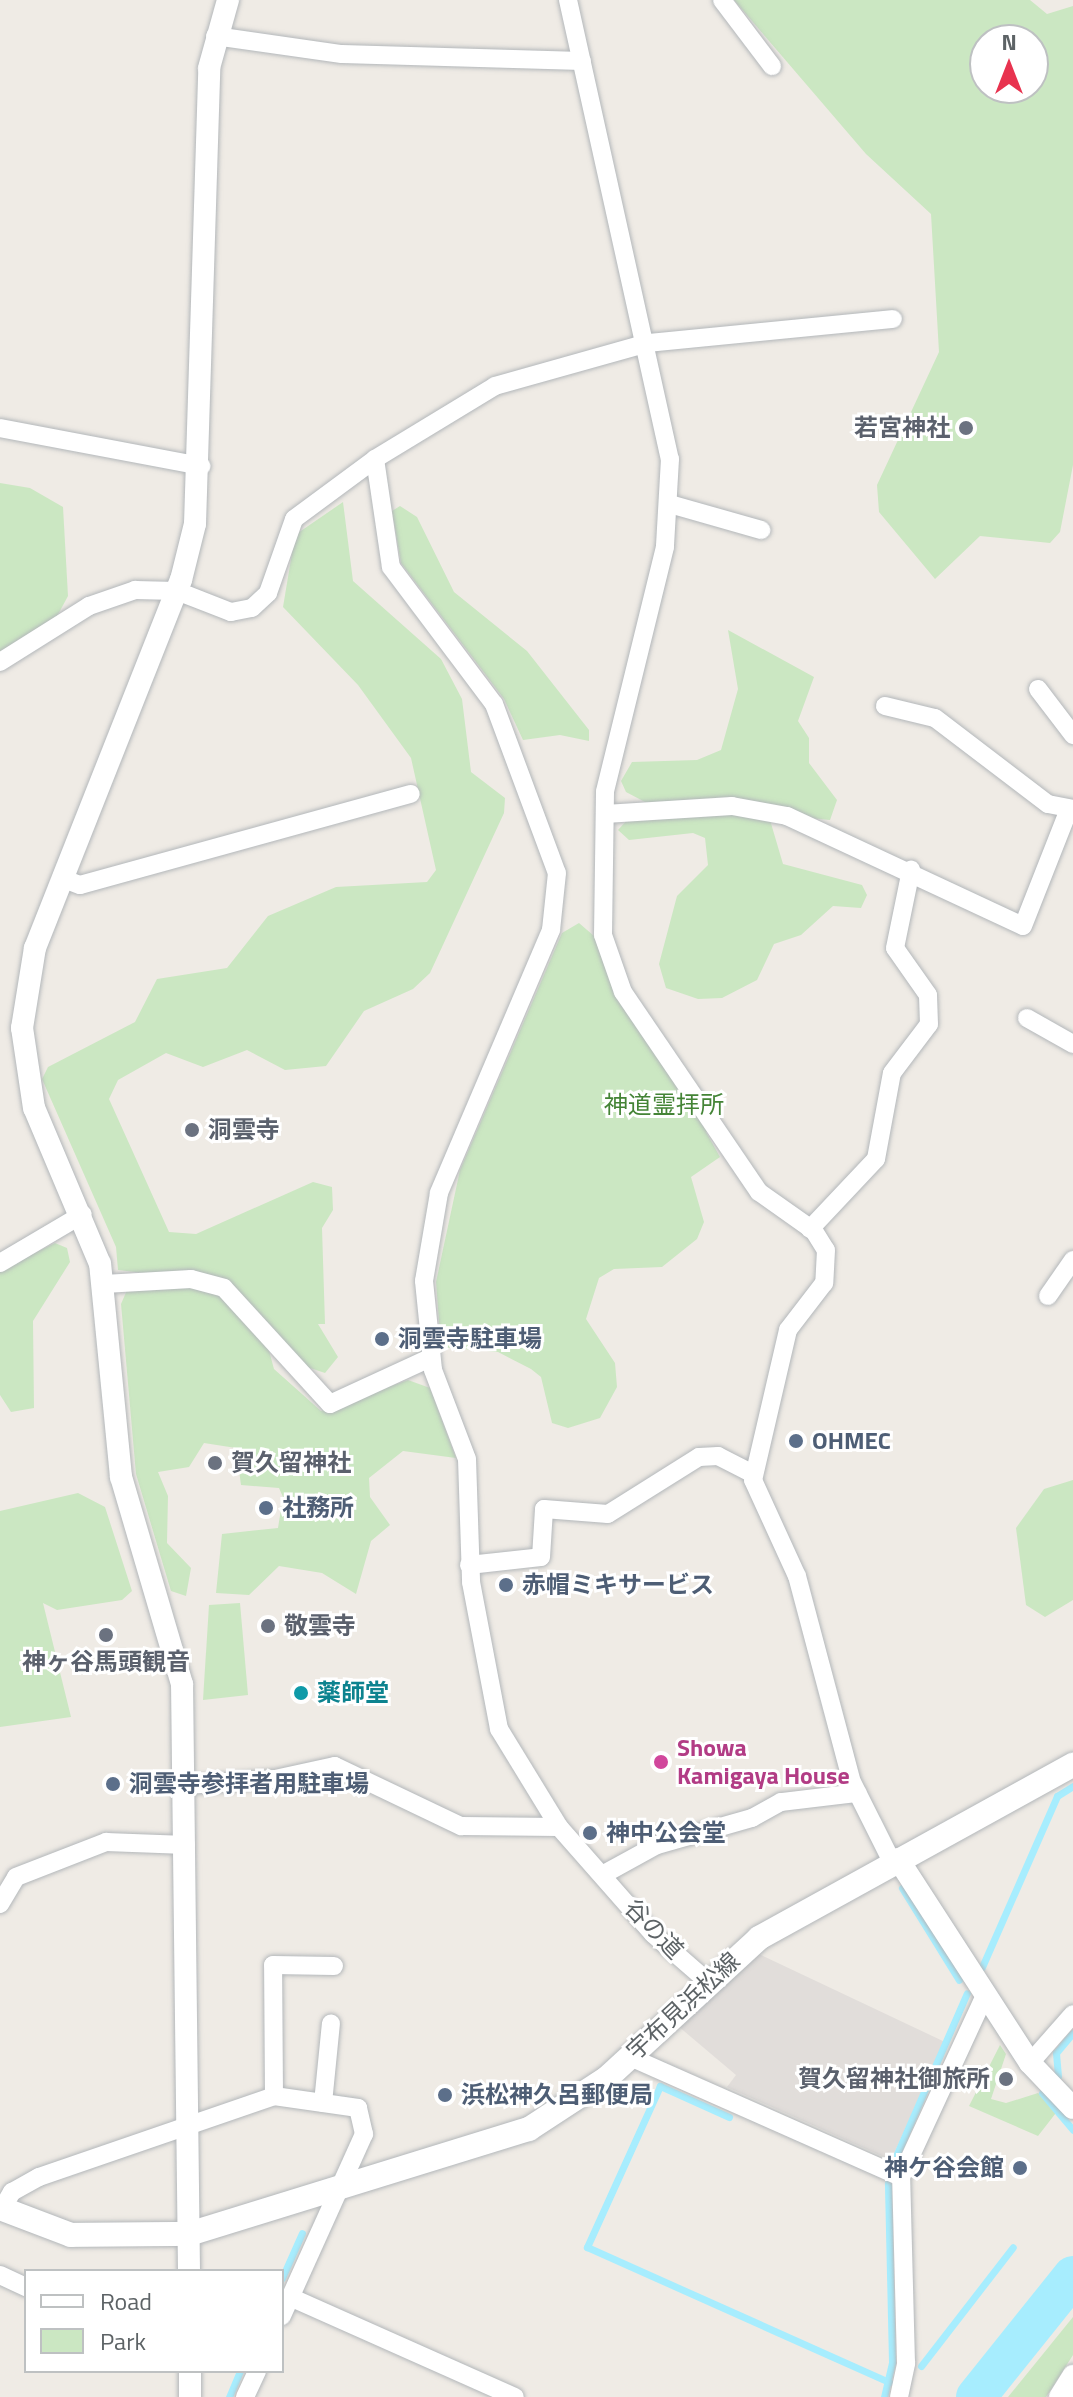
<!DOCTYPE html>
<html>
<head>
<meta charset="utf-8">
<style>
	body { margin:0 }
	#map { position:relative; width:1073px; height:2397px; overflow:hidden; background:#efebe5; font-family:"Titillium Web","Noto Sans JP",sans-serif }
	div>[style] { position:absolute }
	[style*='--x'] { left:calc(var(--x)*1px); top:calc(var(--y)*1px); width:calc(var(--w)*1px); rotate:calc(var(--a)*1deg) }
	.industrial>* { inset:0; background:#e1ddda }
	.green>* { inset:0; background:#cbe7c2 }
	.stream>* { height:7px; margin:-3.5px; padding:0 3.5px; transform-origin:3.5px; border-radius:3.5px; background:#a7edfe }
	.river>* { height:40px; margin:-20px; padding:0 20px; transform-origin:20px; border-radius:20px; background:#a7edfe }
	.roads { filter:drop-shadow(0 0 2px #b3b7ba) drop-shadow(0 0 2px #b3b7ba) }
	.minor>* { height:18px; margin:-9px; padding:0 9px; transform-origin:9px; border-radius:9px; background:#fff }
	.tertiary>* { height:22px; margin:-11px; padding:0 11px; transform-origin:11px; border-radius:11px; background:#fff }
	.secondary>* { height:24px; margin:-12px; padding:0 12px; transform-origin:12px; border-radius:12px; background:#fff }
	.dots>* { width:22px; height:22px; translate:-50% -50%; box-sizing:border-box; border:4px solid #fff; border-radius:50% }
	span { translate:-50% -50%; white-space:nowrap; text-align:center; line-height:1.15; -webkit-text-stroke:6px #fff; paint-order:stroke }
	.worship-label { font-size:24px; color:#5b616d; font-weight:700 }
	.right { translate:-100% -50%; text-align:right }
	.left { translate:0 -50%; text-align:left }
	.park-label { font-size:24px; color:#448436 }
	.service-label { font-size:24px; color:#4e5e75; font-weight:700 }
	.culture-label { font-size:24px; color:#0d838f; font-weight:700 }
	.hotel-label { font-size:24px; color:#b23c85; font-weight:700 }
	.street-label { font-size:24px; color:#5d6366 }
	.legend { position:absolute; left:24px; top:2269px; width:260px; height:104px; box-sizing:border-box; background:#fff; border:2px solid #bec1c2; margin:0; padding:10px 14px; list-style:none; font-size:24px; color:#5d6366 }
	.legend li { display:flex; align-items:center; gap:16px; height:40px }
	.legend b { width:40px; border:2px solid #bec1c2 }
	.north { position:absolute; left:969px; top:24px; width:80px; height:80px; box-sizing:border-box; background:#fff; border:2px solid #bec1c2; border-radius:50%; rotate:0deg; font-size:22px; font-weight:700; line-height:32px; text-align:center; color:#5d6366 }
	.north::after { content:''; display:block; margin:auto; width:28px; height:36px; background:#e8334f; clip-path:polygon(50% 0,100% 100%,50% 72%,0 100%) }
</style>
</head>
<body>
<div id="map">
	<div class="industrial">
		<div style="clip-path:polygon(759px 1954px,945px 2042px,891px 2160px,727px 2087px,736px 2075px,678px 2026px)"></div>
	</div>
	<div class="green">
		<div style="clip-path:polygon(evenodd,734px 0,1030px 0,1047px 14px,1073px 6px,1073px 465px,1060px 532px,1050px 543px,980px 536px,935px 579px,879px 512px,877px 485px,939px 352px,931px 214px,866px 154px,734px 0,985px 40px,1033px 40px,1033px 88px,985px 88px,985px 40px)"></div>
		<div style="clip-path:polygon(0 483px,30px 488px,63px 507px,68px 596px,55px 620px,0 654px)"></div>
		<div style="clip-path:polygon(343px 502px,353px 581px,441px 659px,462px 699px,471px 772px,505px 798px,504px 813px,430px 973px,413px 989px,364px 1011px,326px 1066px,285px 1070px,247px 1050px,203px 1067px,166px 1053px,118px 1080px,109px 1099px,169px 1232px,196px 1234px,313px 1182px,332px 1187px,333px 1210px,322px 1228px,325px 1324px,318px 1324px,338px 1357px,325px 1373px,304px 1366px,226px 1283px,118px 1270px,116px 1247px,42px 1079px,48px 1067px,135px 1022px,157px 979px,227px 968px,268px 916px,336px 887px,427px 882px,436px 870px,411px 758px,358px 685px,283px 607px,295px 535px)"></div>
		<div style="clip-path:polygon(400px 506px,417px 517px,454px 592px,527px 651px,589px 730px,589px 741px,560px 735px,523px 740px,504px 699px,401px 563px,392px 511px)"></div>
		<div style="clip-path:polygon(728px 630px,814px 677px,798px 721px,809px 738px,809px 763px,837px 800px,830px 820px,645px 802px,626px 792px,621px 781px,632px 762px,697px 760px,721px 750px,738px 689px)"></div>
		<div style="clip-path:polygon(732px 813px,770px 820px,783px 864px,862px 885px,867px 895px,861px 908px,833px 906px,801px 935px,774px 944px,757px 980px,722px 998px,698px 999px,666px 988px,659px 964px,677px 896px,708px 865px,705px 838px,693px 833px,629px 840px,618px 830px,628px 819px)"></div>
		<div style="clip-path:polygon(579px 923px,594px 936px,616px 996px,712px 1130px,706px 1132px,720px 1157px,691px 1177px,704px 1222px,697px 1239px,662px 1267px,614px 1269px,599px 1278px,586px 1319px,615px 1363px,617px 1387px,600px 1418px,568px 1428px,552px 1423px,541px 1377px,531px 1369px,498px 1352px,441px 1347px,436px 1282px,460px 1170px,562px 933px)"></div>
		<div style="clip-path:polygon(55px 1243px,67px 1248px,70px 1262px,33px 1321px,34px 1408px,11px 1412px,0 1395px,0 1270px)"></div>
		<div style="clip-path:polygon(190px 1284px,222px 1292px,268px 1347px,274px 1369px,321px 1411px,408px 1380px,430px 1388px,456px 1458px,403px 1451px,369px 1478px,370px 1497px,390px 1525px,371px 1541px,356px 1594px,322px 1573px,279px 1566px,249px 1595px,216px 1593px,222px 1534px,278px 1528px,283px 1497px,279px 1488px,241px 1485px,236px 1448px,204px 1443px,189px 1467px,158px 1472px,168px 1496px,167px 1543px,191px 1568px,186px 1596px,171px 1591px,136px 1474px,121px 1304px,127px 1290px)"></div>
		<div style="clip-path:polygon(1073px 1480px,1073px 1600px,1045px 1617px,1026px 1605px,1016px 1528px,1044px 1489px)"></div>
		<div style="clip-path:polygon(78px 1493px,105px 1507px,132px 1591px,122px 1600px,57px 1610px,43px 1603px,71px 1717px,0 1727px,0 1511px)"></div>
		<div style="clip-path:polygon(240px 1603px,248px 1695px,203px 1700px,209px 1605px)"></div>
		<div style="clip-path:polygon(1000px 2045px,1006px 2054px,991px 2099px,1006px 2103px,1038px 2093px,1059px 2109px,1038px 2136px,969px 2106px)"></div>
		<div style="clip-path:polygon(1073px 2317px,1073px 2355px,1046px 2397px,1008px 2397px)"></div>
	</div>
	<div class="stream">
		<div style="--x:902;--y:1888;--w:108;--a:58.2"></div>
		<div style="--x:982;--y:1967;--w:187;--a:-66.3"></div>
		<div style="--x:1057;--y:1796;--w:19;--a:-32"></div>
		<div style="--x:1058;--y:2076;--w:23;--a:-95"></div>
		<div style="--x:1056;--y:2053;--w:26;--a:-50"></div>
		<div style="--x:1042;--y:2093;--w:48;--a:50"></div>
		<div style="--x:729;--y:2117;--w:76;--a:-155.8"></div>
		<div style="--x:660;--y:2086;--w:177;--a:114.4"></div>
		<div style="--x:587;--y:2247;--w:331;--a:24.1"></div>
		<div style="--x:893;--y:2163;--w:185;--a:-66.5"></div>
		<div style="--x:282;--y:2278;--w:49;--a:-66"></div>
		<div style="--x:921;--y:2366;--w:150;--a:-52.3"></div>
		<div style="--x:229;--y:2397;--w:28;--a:-67"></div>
		<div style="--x:884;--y:2397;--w:36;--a:-77"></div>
		<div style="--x:892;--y:2362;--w:179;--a:-91.3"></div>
	</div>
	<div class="river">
		<div style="--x:976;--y:2397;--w:155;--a:-51.3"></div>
	</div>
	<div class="roads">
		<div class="minor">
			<div style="--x:568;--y:0;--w:470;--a:77.5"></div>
			<div style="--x:670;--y:459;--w:88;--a:93.3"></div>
			<div style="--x:665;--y:547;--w:252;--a:103.8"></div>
			<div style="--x:605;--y:792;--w:143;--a:90.8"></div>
			<div style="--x:603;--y:935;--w:60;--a:70.7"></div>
			<div style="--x:623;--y:992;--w:242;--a:55.8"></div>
			<div style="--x:759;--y:1192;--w:67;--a:35.3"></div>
			<div style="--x:814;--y:1231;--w:22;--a:58"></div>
			<div style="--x:826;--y:1250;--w:33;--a:93"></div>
			<div style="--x:824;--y:1283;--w:59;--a:127.5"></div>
			<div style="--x:788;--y:1330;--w:154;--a:103.1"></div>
			<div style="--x:753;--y:1480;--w:106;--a:65.4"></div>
			<div style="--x:797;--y:1576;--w:213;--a:75.1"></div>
			<div style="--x:852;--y:1782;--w:89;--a:63.4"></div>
			<div style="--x:722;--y:0;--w:83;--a:52.9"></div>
			<div style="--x:215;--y:36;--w:128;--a:8.1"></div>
			<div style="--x:342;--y:54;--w:240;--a:1.7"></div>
			<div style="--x:0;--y:428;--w:205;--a:10.7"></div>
			<div style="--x:375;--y:459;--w:109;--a:81.6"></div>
			<div style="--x:391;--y:567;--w:171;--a:53.1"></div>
			<div style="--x:494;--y:704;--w:180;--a:69.6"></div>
			<div style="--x:557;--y:873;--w:57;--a:96"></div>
			<div style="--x:551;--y:930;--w:286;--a:113.1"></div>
			<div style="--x:439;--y:1193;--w:89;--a:99.7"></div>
			<div style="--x:424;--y:1281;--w:89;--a:84.2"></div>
			<div style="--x:433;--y:1370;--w:95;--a:69.1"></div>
			<div style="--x:467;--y:1459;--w:123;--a:88.1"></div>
			<div style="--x:471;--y:1582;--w:150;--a:79.2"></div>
			<div style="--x:499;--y:1729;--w:115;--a:58.5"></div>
			<div style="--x:559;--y:1827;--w:142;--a:48.7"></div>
			<div style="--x:653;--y:1934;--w:70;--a:41"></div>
			<div style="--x:670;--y:504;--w:95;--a:15.9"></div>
			<div style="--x:0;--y:662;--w:105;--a:-32.2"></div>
			<div style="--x:89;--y:606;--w:49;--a:-19.2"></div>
			<div style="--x:135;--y:590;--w:42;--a:1.4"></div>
			<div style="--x:177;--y:591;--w:58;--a:21.3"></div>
			<div style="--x:231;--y:612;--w:21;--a:-11"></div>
			<div style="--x:252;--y:608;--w:22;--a:-43"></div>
			<div style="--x:268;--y:593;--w:78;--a:-70.6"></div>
			<div style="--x:294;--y:519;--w:101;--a:-36.5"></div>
			<div style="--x:375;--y:459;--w:140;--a:-31.3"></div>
			<div style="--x:495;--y:386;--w:159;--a:-15.7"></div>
			<div style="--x:648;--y:343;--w:246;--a:-5.6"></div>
			<div style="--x:1038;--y:689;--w:58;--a:52.7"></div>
			<div style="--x:885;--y:706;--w:51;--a:13.5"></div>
			<div style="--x:935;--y:718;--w:142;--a:37.3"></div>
			<div style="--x:1048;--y:804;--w:25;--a:11"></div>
			<div style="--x:605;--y:814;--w:127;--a:-3.6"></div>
			<div style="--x:732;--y:806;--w:56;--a:10.3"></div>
			<div style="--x:787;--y:816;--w:260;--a:25"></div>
			<div style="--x:1023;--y:926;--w:126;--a:-68.5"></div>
			<div style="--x:64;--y:879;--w:17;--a:21"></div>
			<div style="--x:80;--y:885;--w:343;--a:-15.4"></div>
			<div style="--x:1027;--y:1018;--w:53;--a:29.5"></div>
			<div style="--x:810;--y:1229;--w:96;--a:-46.7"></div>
			<div style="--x:876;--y:1159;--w:87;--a:-79.5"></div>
			<div style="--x:892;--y:1073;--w:61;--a:-52.9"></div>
			<div style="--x:929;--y:1024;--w:29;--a:-92"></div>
			<div style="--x:928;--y:995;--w:57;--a:-125.1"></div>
			<div style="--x:895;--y:948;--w:80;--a:-78.4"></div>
			<div style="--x:0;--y:1263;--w:96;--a:-30.6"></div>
			<div style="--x:104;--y:1284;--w:87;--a:-3.3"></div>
			<div style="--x:191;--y:1279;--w:34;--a:15"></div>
			<div style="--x:224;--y:1288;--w:157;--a:47.6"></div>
			<div style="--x:330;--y:1404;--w:110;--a:-24.7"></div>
			<div style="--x:1048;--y:1296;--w:44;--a:-55.2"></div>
			<div style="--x:469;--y:1565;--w:72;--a:-6.3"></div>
			<div style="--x:541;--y:1557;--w:48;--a:-86.4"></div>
			<div style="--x:544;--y:1509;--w:64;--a:4.5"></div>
			<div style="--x:608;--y:1514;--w:107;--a:-32.1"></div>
			<div style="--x:699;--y:1457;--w:19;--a:-3"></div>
			<div style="--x:718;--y:1456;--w:39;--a:27"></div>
			<div style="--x:186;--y:1785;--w:89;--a:-3.9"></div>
			<div style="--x:275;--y:1779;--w:61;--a:-12.2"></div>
			<div style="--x:335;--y:1766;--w:140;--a:25.5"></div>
			<div style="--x:461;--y:1826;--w:98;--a:0.6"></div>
			<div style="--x:604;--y:1874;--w:60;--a:-28.7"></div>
			<div style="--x:657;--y:1845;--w:99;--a:-15.9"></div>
			<div style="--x:752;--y:1818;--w:33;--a:-29"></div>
			<div style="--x:781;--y:1802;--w:77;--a:-6.8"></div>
			<div style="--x:0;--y:1904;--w:31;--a:-59"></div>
			<div style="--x:16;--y:1877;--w:97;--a:-21.3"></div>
			<div style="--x:106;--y:1842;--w:80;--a:2.1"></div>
			<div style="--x:630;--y:2057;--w:296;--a:23.9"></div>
			<div style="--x:1030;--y:2063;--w:65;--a:-48.7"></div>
			<div style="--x:274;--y:2096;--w:131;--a:-90.4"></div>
			<div style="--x:273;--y:1965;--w:61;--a:0.9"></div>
			<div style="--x:323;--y:2103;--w:80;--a:-84.3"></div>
			<div style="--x:2;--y:2209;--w:20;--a:-60"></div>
			<div style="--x:12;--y:2192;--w:31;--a:-29"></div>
			<div style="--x:39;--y:2177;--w:249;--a:-19"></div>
			<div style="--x:274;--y:2096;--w:85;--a:8.1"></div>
			<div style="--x:358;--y:2108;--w:27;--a:77"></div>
			<div style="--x:364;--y:2134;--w:200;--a:114.3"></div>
			<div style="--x:0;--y:2275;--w:29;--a:25"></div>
			<div style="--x:290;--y:2297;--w:246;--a:24"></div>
			<div style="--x:245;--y:2397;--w:29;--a:-65"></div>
			<div style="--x:899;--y:2397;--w:35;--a:-78"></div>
			<div style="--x:906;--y:2363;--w:186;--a:-91.5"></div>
			<div style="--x:901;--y:2177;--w:198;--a:-65.2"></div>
		</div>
		<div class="tertiary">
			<div style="--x:898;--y:1859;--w:243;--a:57.1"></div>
			<div style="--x:1030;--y:2063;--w:62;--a:46.3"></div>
			<div style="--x:189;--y:2271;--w:587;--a:-90.68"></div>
			<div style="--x:182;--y:1684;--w:216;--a:-106.4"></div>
			<div style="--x:121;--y:1477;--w:214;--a:-95.6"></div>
			<div style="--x:100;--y:1264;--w:169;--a:-112.9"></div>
			<div style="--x:34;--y:1108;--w:81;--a:-98.5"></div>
			<div style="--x:22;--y:1028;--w:81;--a:-80.8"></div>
			<div style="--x:35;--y:948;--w:396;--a:-68.4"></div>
			<div style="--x:181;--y:580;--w:58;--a:-76"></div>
			<div style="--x:195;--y:524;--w:456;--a:-88.2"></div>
			<div style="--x:209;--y:68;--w:71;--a:-74.4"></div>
			<div style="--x:190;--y:2371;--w:26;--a:90"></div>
			<div style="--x:1060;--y:2397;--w:25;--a:-58"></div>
		</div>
		<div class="secondary">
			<div style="--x:0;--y:2208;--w:76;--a:20.8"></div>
			<div style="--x:71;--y:2235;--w:118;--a:-0.5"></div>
			<div style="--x:189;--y:2234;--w:356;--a:-17.2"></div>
			<div style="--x:529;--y:2129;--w:93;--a:-33.2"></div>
			<div style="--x:607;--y:2078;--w:207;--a:-42.6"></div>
			<div style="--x:759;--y:1938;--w:359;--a:-28.9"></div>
		</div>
	</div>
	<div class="dots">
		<div style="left:966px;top:428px;background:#6b7280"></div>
		<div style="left:192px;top:1130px;background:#6b7280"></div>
		<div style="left:382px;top:1339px;background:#5c6f8a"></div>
		<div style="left:796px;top:1441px;background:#5c6f8a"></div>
		<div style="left:215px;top:1463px;background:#6b7280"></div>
		<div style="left:266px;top:1508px;background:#5c6f8a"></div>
		<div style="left:506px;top:1585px;background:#5c6f8a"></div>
		<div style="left:268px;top:1626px;background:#6b7280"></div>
		<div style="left:106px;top:1635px;background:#6b7280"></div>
		<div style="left:301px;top:1693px;background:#0f9aa8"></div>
		<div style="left:661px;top:1762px;background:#d1479c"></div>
		<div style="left:113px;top:1784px;background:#5c6f8a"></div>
		<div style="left:590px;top:1833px;background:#5c6f8a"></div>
		<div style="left:1006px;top:2079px;background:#6b7280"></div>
		<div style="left:445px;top:2095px;background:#5c6f8a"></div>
		<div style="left:1020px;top:2168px;background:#5c6f8a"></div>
	</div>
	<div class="worship-label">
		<span class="right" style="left:950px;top:428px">若宮神社</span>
		<span class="left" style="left:208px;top:1130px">洞雲寺</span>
		<span class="left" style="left:231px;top:1463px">賀久留神社</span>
		<span class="left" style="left:284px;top:1626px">敬雲寺</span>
		<span style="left:106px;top:1662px">神ヶ谷馬頭観音</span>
		<span class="right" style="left:990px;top:2079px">賀久留神社御旅所</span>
	</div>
	<div class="park-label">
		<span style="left:664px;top:1105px">神道霊拝所</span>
	</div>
	<div class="service-label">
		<span class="left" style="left:398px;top:1339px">洞雲寺駐車場</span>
		<span class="left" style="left:812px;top:1441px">OHMEC</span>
		<span class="left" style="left:282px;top:1508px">社務所</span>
		<span class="left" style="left:522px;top:1585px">赤帽ミキサービス</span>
		<span class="left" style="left:129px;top:1784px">洞雲寺参拝者用駐車場</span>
		<span class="left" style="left:606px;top:1833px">神中公会堂</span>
		<span class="left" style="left:461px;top:2095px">浜松神久呂郵便局</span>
		<span class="right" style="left:1004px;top:2168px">神ケ谷会館</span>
	</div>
	<div class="culture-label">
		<span class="left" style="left:317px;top:1693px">薬師堂</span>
	</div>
	<div class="hotel-label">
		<span class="left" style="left:677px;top:1762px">Showa<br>Kamigaya House</span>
	</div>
	<div class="street-label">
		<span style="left:654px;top:1929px;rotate:46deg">谷の道</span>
		<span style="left:683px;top:2006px;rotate:-43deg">宇布見浜松線</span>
	</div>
	<ul class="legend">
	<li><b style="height:10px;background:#fff"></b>Road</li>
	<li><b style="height:22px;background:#cbe7c2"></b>Park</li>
	</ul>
	<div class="north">N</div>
</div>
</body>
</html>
